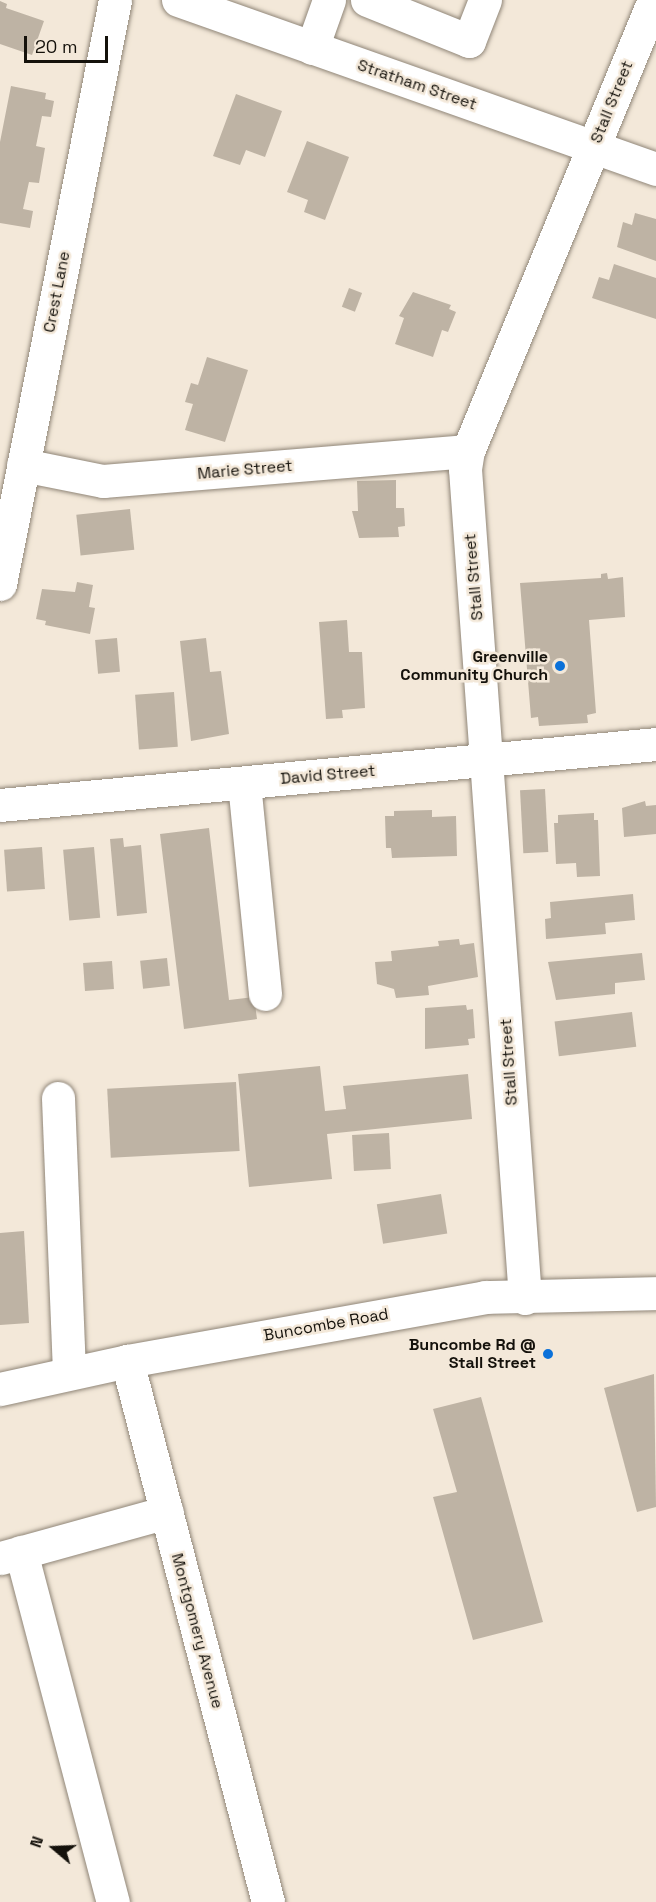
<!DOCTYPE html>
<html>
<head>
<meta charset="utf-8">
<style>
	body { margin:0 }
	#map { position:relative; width:656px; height:1902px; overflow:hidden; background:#f3e8d9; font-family:"Space Grotesk",sans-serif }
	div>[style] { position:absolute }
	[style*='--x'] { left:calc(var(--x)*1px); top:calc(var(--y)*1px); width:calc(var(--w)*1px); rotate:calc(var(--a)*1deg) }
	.building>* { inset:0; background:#beb3a4; transform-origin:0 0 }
	.roads { filter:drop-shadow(0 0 2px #908678) drop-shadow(0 0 2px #908678) }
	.minor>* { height:33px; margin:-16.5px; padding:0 16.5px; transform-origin:16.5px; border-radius:16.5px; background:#fff }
	.dots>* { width:16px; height:16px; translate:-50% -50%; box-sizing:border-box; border:3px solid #f3e8d9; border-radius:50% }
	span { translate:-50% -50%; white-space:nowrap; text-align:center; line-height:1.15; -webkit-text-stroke:5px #f3e8d9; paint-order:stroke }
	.street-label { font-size:16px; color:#14110b }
	.poi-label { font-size:16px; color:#14110b; font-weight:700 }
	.right { translate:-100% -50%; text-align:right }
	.north { position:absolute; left:24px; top:1818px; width:60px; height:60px; -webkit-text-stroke:4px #f3e8d9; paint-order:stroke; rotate:289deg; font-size:16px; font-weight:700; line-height:24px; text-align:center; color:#14110b }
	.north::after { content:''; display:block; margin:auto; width:21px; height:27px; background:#14110b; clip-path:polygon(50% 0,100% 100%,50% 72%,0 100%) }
	.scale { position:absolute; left:24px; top:36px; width:84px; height:27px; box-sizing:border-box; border:3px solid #14110b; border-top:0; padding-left:8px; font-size:18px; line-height:21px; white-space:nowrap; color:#14110b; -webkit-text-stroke:4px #f3e8d9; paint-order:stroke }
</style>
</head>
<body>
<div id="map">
	<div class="building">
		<div style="clip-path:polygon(0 1px,7px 4px,6px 8px,44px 21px,32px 55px,0 44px)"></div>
		<div style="clip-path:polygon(11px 86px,46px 93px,45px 99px,54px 101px,51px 117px,42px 116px,36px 146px,45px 148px,39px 183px,29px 182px,23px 209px,33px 211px,30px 228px,0 223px,0 142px)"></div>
		<div style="clip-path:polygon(236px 94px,282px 111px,265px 157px,246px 150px,240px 165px,213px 156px)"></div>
		<div style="clip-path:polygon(307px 141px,349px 157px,325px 220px,304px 212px,308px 200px,287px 192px)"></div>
		<div style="clip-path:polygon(635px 213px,656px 219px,656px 261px,617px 247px,623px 222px,632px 225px)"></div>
		<div style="clip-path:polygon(614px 264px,656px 278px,656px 319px,592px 298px,599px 277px,609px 280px)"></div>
		<div style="left:349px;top:288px;width:14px;height:20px;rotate:21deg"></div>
		<div style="clip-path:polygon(413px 292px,451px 305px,449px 309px,456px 312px,448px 332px,442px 330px,433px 357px,395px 344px,404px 318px,399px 316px)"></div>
		<div style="clip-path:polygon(207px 357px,248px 370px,225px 442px,185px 430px,193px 404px,185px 402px,191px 383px,198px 385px)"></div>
		<div style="clip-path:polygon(396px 480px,396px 508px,404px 508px,405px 526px,398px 527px,399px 537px,359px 538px,352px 511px,358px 511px,357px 481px)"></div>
		<div style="left:130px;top:509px;width:41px;height:54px;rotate:84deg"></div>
		<div style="clip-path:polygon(607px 573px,608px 579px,623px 577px,625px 617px,589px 620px,596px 713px,587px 715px,588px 723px,539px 726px,538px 717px,531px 718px,520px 583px,601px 578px,601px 574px)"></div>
		<div style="clip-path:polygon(77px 582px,93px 585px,89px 607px,95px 608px,90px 634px,45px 625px,46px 621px,36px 619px,42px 589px,75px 592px)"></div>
		<div style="clip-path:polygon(347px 620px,349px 652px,362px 652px,365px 708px,342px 710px,343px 718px,326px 719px,319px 622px)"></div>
		<div style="left:117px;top:638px;width:34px;height:22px;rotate:85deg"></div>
		<div style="clip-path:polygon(206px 638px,210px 672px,221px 671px,229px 734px,191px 741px,180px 641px)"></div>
		<div style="left:174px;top:692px;width:55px;height:39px;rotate:86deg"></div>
		<div style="left:545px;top:789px;width:63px;height:25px;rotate:87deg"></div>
		<div style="clip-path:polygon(645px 801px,646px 806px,656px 805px,656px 834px,624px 837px,622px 808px)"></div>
		<div style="clip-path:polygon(432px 810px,432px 817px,456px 816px,457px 856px,392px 858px,391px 848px,386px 848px,385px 816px,394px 816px,394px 811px)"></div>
		<div style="clip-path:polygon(594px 813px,594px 820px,598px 820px,600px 876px,577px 877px,576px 863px,556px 864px,554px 823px,558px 823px,558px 815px)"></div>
		<div style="clip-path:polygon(209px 828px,229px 1000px,254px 997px,257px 1019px,184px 1029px,160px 834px)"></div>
		<div style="clip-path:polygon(123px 838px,124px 847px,141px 845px,147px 913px,117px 916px,110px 839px)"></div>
		<div style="left:42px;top:847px;width:42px;height:38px;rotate:86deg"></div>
		<div style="left:94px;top:847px;width:71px;height:31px;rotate:85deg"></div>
		<div style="clip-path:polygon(633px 894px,635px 920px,605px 923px,606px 934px,546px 939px,545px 919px,551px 918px,550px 902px)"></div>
		<div style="clip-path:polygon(459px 939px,460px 945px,474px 943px,478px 977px,428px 986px,429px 995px,396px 998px,394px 989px,377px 984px,375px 962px,392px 961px,391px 951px,439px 946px,438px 941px)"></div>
		<div style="clip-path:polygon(642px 953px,645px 980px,615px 983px,615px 994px,556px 1000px,548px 962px)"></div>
		<div style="left:167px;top:958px;width:28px;height:27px;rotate:84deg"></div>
		<div style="left:112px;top:961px;width:28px;height:29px;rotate:86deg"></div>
		<div style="clip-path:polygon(466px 1005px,467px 1010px,473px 1009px,475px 1038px,468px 1039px,469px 1045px,425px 1049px,425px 1008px)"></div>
		<div style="left:632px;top:1012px;width:35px;height:78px;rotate:83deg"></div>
		<div style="clip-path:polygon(320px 1066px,325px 1111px,346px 1109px,343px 1086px,468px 1074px,472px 1119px,327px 1134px,332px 1179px,249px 1187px,238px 1074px)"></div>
		<div style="left:236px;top:1082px;width:69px;height:129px;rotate:87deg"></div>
		<div style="left:389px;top:1133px;width:36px;height:37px;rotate:87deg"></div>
		<div style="left:441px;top:1194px;width:40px;height:65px;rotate:81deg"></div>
		<div style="clip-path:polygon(24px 1231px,29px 1323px,0 1325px,0 1233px)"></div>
		<div style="clip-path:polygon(654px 1374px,656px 1507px,637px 1512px,604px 1388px)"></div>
		<div style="clip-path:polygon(481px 1397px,543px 1622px,473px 1640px,433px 1497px,457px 1492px,433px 1409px)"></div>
	</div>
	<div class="roads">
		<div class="minor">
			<div style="--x:178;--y:0;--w:507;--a:19.47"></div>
			<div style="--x:367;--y:0;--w:110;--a:21.9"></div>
			<div style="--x:469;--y:41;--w:44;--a:-68.7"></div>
			<div style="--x:312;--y:48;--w:51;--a:-70.5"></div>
			<div style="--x:23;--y:465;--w:82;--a:11.3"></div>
			<div style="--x:103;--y:481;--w:366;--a:-4.7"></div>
			<div style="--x:0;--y:584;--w:595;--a:-78.86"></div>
			<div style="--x:244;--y:783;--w:212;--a:84.3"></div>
			<div style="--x:0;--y:805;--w:659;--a:-5.31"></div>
			<div style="--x:58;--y:1098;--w:274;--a:87.7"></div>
			<div style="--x:525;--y:1298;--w:831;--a:-94.14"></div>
			<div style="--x:465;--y:469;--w:18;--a:-81"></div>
			<div style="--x:468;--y:451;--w:488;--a:-67.6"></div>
			<div style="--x:127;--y:1361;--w:559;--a:75.39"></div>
			<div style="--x:0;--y:1389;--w:130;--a:-12.4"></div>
			<div style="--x:127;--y:1361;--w:364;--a:-10.1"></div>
			<div style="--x:485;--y:1297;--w:171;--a:-1.3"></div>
			<div style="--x:21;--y:1552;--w:362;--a:75.3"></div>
			<div style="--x:1;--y:1558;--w:172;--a:-15.5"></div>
		</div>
	</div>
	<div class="dots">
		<div style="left:560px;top:666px;background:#0b71d9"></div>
		<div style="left:548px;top:1354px;background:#0b71d9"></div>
	</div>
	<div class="street-label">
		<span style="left:417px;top:85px;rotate:19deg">Stratham Street</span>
		<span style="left:612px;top:102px;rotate:-68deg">Stall Street</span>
		<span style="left:57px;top:292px;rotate:-79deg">Crest Lane</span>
		<span style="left:245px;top:470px;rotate:-5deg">Marie Street</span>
		<span style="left:474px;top:577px;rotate:-95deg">Stall Street</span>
		<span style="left:328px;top:775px;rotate:-5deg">David Street</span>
		<span style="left:509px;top:1062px;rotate:-94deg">Stall Street</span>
		<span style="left:326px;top:1325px;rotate:-10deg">Buncombe Road</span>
		<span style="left:197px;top:1631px;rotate:75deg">Montgomery Avenue</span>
	</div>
	<div class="poi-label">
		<span class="right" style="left:548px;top:666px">Greenville<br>Community Church</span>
		<span class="right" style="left:536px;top:1354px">Buncombe Rd @<br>Stall Street</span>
	</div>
	<div class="north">N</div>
	<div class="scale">20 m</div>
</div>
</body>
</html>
